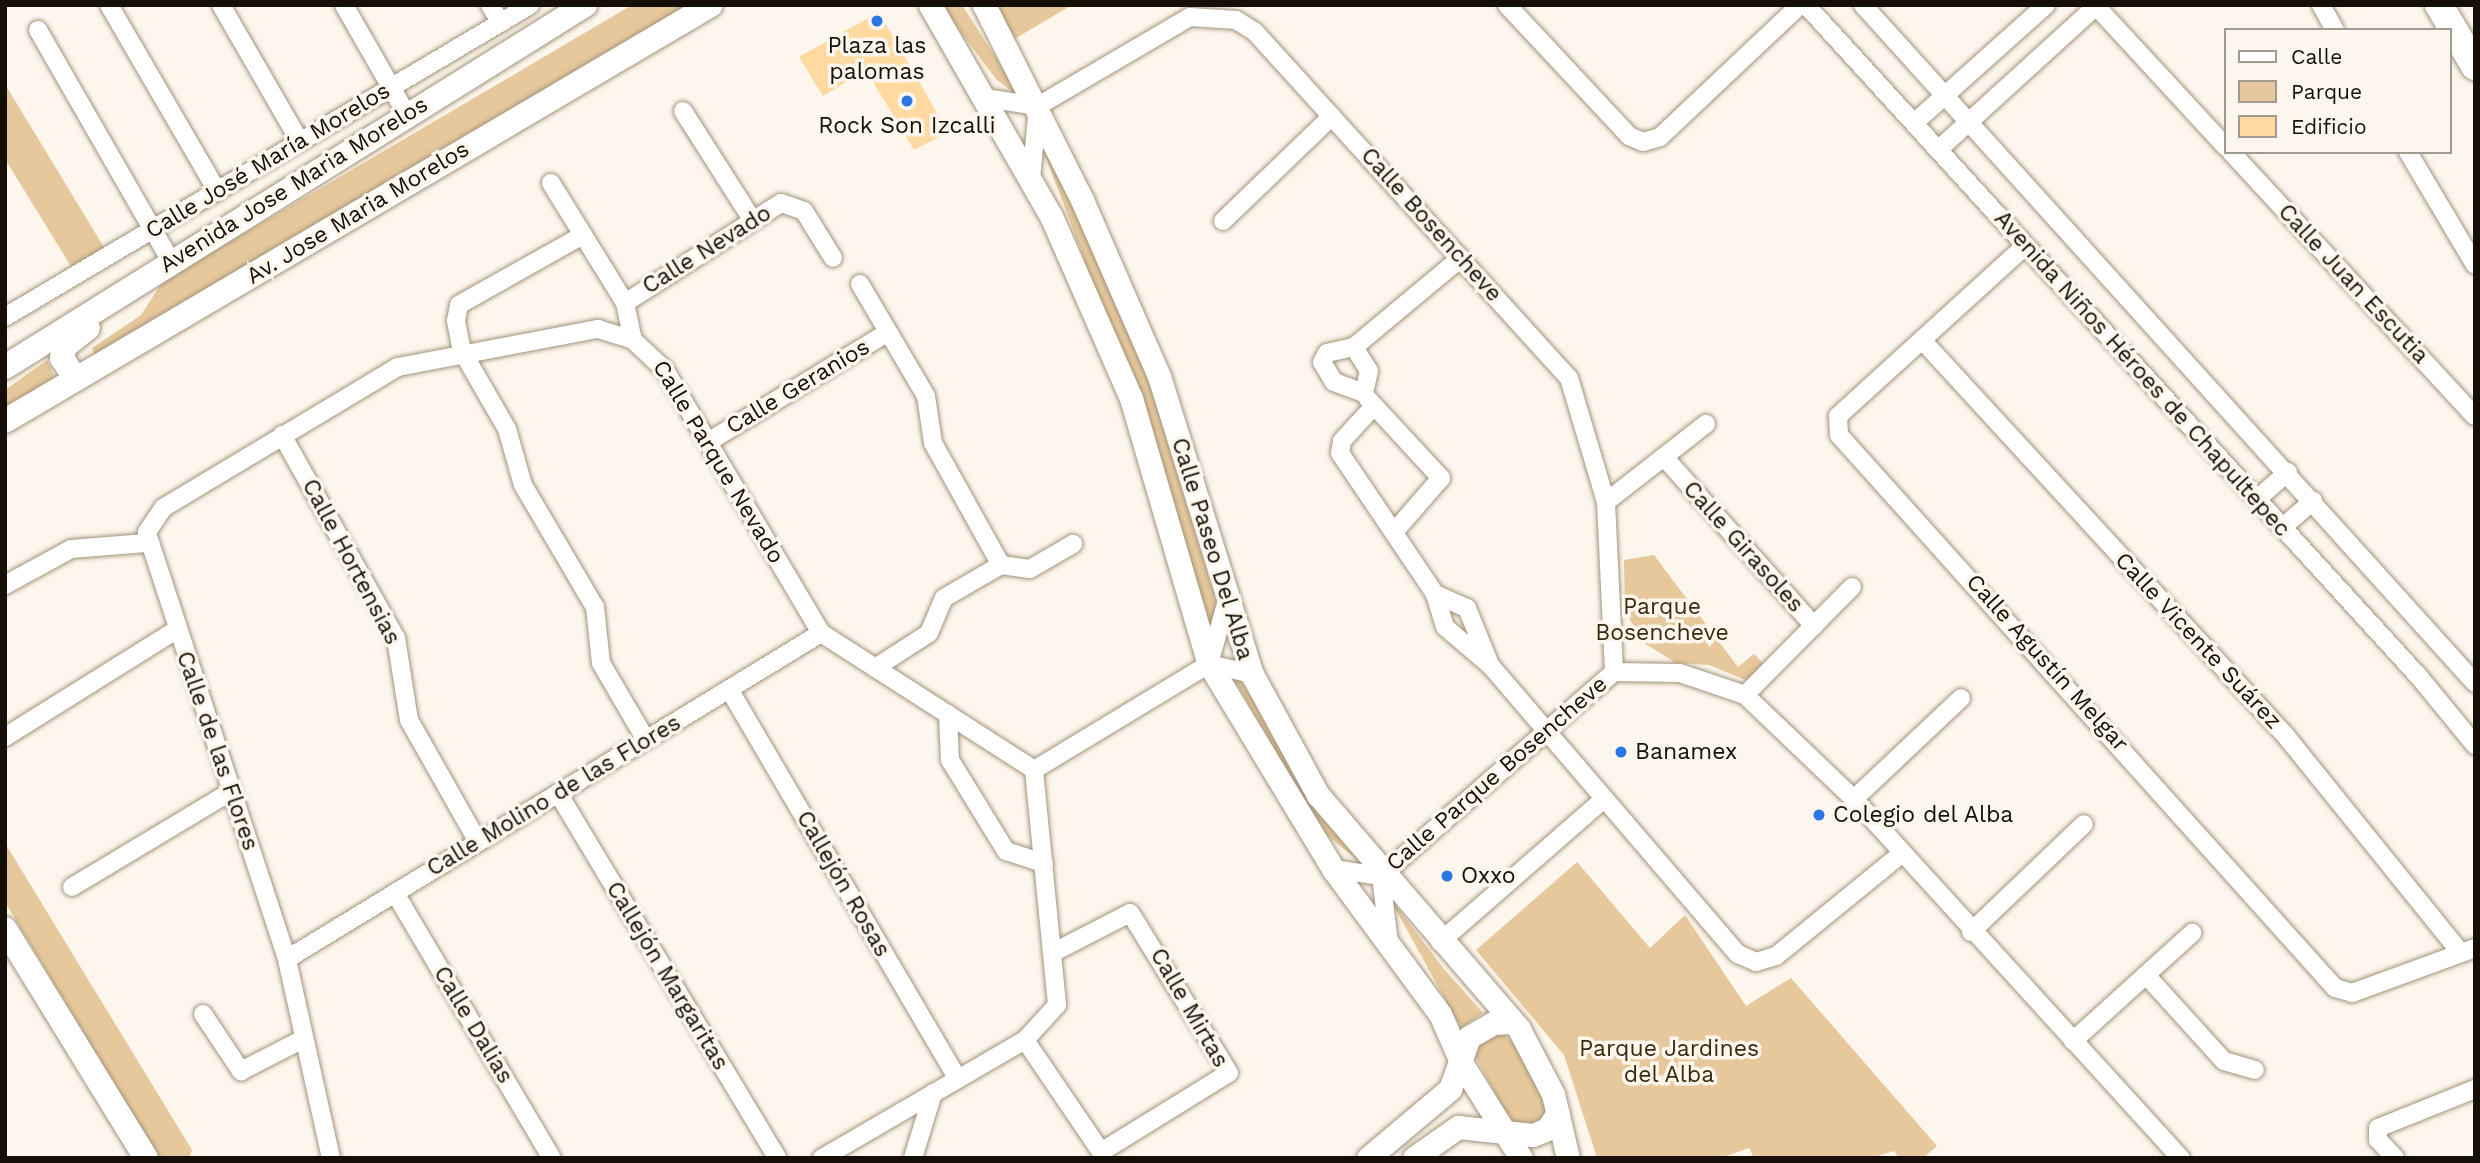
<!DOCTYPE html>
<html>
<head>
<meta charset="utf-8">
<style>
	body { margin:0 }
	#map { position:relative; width:2480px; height:1163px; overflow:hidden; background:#fdf6ec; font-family:"Work Sans",sans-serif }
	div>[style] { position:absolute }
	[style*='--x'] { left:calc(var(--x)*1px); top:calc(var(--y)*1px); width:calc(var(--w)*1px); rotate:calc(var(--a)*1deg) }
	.green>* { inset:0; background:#e6c89c }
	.building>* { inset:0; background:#ffd99f }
	.roads { filter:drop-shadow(0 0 2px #a2937b) drop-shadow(0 0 2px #a2937b) }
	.minor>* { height:18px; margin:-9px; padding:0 9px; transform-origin:9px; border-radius:9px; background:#fff }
	.tertiary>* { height:23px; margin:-11.5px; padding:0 11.5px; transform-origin:11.5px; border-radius:11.5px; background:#fff }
	.secondary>* { height:24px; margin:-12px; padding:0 12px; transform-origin:12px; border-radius:12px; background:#fff }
	.primary>* { height:28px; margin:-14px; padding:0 14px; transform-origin:14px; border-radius:14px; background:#fff }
	.dots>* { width:19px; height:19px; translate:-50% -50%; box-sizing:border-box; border:4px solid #fdf6ec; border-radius:50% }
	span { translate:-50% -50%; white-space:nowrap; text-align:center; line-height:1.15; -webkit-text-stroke:7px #fdf6ec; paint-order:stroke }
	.poi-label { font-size:23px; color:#150f07 }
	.left { translate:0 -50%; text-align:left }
	.street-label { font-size:23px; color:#150f07 }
	.park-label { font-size:23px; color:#3a2a10 }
	.frame { position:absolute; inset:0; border:7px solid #150f07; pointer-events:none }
	.legend { position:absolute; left:2224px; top:28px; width:228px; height:126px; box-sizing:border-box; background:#fdf6ec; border:2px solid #a09a90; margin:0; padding:9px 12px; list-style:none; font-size:21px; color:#150f07 }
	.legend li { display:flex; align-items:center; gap:14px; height:35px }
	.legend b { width:35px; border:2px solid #a09a90 }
</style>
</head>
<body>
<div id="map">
	<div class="green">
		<div style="clip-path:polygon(632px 5px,694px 5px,94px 355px,92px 348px,141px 315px,163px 281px)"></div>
		<div style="clip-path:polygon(940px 5px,962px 5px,1023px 100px,996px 79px)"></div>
		<div style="clip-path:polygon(991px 5px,1072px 5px,1009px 42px)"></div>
		<div style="clip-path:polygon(5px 84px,105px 249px,72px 268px,5px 159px)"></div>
		<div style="clip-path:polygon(1038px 136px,1048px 142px,1137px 343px,1216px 601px,1212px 636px,1157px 453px)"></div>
		<div style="clip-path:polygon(47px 360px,55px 378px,5px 407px,5px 390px)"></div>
		<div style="clip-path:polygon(1654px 555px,1738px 667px,1754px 654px,1766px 666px,1748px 681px,1709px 665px,1676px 663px,1641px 641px,1625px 610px,1624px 560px)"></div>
		<div style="clip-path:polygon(1232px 675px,1241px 682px,1368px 869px,1321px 830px)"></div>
		<div style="clip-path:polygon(5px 843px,192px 1150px,189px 1158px,159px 1158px,5px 902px)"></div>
		<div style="clip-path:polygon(1577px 862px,1650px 948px,1685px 915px,1746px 1006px,1791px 978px,1937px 1146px,1923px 1158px,1899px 1158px,1894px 1151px,1871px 1158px,1754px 1158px,1749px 1148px,1720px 1158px,1597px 1158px,1564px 1055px,1476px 950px)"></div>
		<div style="clip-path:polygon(1387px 894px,1444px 969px,1483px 1013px,1461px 1028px)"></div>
		<div style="clip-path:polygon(1498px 1030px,1515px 1044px,1546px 1098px,1545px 1121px,1526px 1130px,1509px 1120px,1472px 1050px,1474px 1041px)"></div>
	</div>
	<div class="building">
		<div style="clip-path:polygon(879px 12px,948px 132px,914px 150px,866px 70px,823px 96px,799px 57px)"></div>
	</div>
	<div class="roads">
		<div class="minor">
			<div style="--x:109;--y:5;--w:216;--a:59.8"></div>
			<div style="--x:221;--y:5;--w:158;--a:60"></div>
			<div style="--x:344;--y:5;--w:127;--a:60.2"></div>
			<div style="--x:490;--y:5;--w:21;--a:59"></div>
			<div style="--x:1507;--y:5;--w:179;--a:47"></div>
			<div style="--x:1629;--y:136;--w:15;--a:23"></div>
			<div style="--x:1643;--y:142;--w:18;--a:-16"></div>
			<div style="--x:1660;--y:137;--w:192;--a:-43.3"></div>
			<div style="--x:1806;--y:5;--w:911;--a:47.62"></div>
			<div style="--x:2420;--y:678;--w:87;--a:50.6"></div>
			<div style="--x:1863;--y:5;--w:913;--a:47.93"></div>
			<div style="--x:2095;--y:5;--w:193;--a:47.3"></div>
			<div style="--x:2321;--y:5;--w:29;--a:61"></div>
			<div style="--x:38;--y:30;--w:267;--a:60.1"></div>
			<div style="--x:985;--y:98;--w:54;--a:8.6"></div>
			<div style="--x:1038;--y:106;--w:176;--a:-30.4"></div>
			<div style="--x:1190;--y:17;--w:46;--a:3.7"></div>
			<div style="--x:1236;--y:20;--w:22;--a:32"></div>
			<div style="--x:1255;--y:32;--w:467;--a:47.8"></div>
			<div style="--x:1569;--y:378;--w:129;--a:73.4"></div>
			<div style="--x:1606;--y:502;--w:170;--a:87.3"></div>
			<div style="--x:683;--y:111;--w:130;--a:57.5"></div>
			<div style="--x:1914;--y:123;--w:177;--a:-41.8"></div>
			<div style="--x:1938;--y:150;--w:214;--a:-42.3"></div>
			<div style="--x:2231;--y:152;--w:359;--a:47.3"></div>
			<div style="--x:2408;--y:152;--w:131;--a:59.3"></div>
			<div style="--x:1031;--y:179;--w:73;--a:-84.5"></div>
			<div style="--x:551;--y:183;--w:141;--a:58.3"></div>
			<div style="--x:625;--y:303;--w:38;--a:78"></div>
			<div style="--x:1223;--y:221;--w:151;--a:-43.9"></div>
			<div style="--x:583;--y:235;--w:142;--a:150.6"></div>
			<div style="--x:459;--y:305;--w:16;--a:101"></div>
			<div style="--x:456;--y:321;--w:31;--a:79"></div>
			<div style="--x:462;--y:351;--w:90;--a:60"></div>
			<div style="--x:507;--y:429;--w:58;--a:74.1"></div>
			<div style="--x:523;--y:485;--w:142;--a:59.5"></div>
			<div style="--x:595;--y:607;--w:56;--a:83.9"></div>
			<div style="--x:601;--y:663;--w:89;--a:59.7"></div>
			<div style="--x:2025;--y:246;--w:253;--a:137.7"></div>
			<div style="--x:1838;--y:416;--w:19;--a:87"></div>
			<div style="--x:1839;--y:435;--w:743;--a:48.11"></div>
			<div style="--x:2335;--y:988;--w:18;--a:16"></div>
			<div style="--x:2352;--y:993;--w:131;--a:-20.1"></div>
			<div style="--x:860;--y:284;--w:130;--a:59.5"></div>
			<div style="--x:926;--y:396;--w:48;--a:81.5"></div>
			<div style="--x:933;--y:443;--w:140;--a:60.9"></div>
			<div style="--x:625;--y:303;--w:185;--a:-32.7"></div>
			<div style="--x:781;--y:203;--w:24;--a:19"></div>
			<div style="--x:804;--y:211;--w:55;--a:58.3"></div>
			<div style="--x:5;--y:317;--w:611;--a:-30.72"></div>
			<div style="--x:1922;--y:340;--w:536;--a:47.42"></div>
			<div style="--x:2285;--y:735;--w:280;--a:51.1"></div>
			<div style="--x:1354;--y:347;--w:28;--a:58"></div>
			<div style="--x:1369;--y:371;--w:23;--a:103"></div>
			<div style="--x:1364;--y:393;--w:32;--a:-160"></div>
			<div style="--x:1334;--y:382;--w:23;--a:-121"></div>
			<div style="--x:1322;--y:362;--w:10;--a:-61"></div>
			<div style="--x:1327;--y:353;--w:28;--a:-13"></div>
			<div style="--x:1354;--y:347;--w:139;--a:-39.8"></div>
			<div style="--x:1368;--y:399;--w:108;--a:47.3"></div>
			<div style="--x:1441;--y:478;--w:72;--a:131"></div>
			<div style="--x:1373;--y:407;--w:46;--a:132.4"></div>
			<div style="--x:1342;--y:441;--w:12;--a:99"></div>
			<div style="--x:1340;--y:453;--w:170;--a:56"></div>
			<div style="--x:1435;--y:594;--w:34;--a:73"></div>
			<div style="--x:1445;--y:627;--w:59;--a:40.2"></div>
			<div style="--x:1490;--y:665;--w:381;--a:49.4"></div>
			<div style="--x:1738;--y:954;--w:20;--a:24"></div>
			<div style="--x:1756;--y:962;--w:21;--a:-17"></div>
			<div style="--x:1776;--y:956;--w:160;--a:-39.2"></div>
			<div style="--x:282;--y:435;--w:233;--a:60.7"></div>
			<div style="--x:396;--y:638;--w:83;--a:81"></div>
			<div style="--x:409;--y:720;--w:140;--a:60.5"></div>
			<div style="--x:708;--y:442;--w:211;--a:-31.4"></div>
			<div style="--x:1664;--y:457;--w:226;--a:48.4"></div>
			<div style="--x:2257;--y:499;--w:41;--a:-41.1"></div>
			<div style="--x:1606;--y:502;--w:127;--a:-38"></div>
			<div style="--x:2283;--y:527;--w:40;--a:-41"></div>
			<div style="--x:5;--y:585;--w:75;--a:-28.6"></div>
			<div style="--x:71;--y:549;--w:75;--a:-4.6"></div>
			<div style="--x:1435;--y:594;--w:35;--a:24"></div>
			<div style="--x:1467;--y:608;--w:61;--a:68"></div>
			<div style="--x:1209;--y:664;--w:44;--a:13.1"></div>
			<div style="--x:875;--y:668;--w:64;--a:-32.9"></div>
			<div style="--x:929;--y:633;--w:38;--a:-67"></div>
			<div style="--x:944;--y:598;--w:66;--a:-30.1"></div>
			<div style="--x:1001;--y:565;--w:29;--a:8"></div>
			<div style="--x:1030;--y:569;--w:50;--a:-30.2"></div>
			<div style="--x:729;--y:689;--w:452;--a:59.6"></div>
			<div style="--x:1745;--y:695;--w:152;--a:-45.3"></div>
			<div style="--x:948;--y:714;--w:46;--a:87.5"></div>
			<div style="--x:950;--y:760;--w:107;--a:58.4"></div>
			<div style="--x:1006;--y:851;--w:40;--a:18"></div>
			<div style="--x:5;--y:737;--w:202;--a:-32"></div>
			<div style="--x:1034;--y:770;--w:205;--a:-31.2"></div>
			<div style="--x:1209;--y:664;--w:62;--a:-74.2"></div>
			<div style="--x:558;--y:793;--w:426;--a:59"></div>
			<div style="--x:1854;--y:799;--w:147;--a:-43.3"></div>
			<div style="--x:1333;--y:869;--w:49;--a:8.3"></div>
			<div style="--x:1381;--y:876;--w:310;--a:-41.2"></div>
			<div style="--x:1614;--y:672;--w:66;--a:0.9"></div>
			<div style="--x:1680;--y:673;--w:69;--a:18.7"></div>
			<div style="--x:1745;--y:695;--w:151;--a:43.7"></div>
			<div style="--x:1854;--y:799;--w:486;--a:47.7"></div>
			<div style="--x:1381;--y:876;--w:67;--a:83.2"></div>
			<div style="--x:72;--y:887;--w:184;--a:-31"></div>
			<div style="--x:395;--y:893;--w:308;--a:59.4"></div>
			<div style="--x:1971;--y:932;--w:156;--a:-43.7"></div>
			<div style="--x:1440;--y:942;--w:216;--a:-41.1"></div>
			<div style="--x:287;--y:959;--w:626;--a:-31.4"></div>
			<div style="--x:2146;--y:975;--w:116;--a:47.8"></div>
			<div style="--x:2224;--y:1061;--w:32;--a:16"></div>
			<div style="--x:203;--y:1014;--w:69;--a:56.3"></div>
			<div style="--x:241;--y:1071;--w:70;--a:-27.3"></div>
			<div style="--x:1025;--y:1040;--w:135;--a:55.8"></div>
			<div style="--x:1101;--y:1152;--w:150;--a:-31.7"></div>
			<div style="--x:1229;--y:1073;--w:188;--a:-121.7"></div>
			<div style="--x:1130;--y:913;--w:83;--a:152.8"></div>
			<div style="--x:2073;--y:1041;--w:161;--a:-42.2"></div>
			<div style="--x:331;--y:1158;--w:204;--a:-102.5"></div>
			<div style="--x:287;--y:959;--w:449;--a:-108.2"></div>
			<div style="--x:147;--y:532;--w:29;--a:-56"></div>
			<div style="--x:163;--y:508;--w:274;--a:-31"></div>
			<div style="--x:398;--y:367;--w:204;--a:-10.8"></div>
			<div style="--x:598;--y:329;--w:37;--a:17"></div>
			<div style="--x:633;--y:340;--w:44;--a:43.2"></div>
			<div style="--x:665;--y:370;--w:306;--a:59.3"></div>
			<div style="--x:821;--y:633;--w:253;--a:32.7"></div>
			<div style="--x:1034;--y:770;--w:236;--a:84.4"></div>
			<div style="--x:1057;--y:1005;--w:47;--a:132.4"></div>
			<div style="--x:1025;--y:1040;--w:235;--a:149.8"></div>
			<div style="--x:913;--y:1158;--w:68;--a:-72.9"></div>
			<div style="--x:2395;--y:1158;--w:25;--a:-133"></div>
			<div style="--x:2378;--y:1140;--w:12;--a:-90"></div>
			<div style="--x:2378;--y:1128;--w:105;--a:-21.9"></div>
		</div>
		<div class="tertiary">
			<div style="--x:930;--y:5;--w:243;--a:60.2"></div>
			<div style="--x:1051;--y:216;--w:199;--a:66.3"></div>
			<div style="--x:1131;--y:398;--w:277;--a:73.7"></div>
			<div style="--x:1209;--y:664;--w:240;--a:58.8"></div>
			<div style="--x:1333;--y:869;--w:180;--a:53.6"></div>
			<div style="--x:1440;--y:1014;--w:55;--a:66.3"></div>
			<div style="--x:1462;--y:1064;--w:111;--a:57.9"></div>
			<div style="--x:984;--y:5;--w:218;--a:63.3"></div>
			<div style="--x:1082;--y:200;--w:192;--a:66.4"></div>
			<div style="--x:1159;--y:376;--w:312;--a:72.7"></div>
			<div style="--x:1252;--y:674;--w:138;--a:61.4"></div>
			<div style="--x:1318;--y:795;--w:308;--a:49.3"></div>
			<div style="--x:1519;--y:1029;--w:73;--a:62.4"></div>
			<div style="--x:1553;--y:1094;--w:66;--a:76.8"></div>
			<div style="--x:1368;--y:1158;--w:107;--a:-40.1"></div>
			<div style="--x:1450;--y:1089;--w:55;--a:-69.9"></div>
			<div style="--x:1469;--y:1037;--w:28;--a:-30"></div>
			<div style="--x:1493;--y:1023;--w:19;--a:-3"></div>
			<div style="--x:1414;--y:1158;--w:54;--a:-35.2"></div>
			<div style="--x:1458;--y:1127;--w:75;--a:6.1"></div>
			<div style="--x:1533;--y:1135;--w:15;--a:-23"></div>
			<div style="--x:1547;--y:1129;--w:19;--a:-55"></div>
		</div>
		<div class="secondary">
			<div style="--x:5;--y:367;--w:684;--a:-31.97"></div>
			<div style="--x:76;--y:379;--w:25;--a:-124"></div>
			<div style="--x:62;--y:358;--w:12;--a:-76"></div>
			<div style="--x:65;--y:346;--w:29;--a:-38"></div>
			<div style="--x:5;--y:421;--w:819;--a:-30.51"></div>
			<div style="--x:5;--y:929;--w:269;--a:58.4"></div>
		</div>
		<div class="primary">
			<div style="--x:2439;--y:5;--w:71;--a:59.5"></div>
		</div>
	</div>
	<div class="dots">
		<div style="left:877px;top:21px;background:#2a77e3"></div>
		<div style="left:907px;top:101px;background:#2a77e3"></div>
		<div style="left:1621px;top:752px;background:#2a77e3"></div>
		<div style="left:1819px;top:815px;background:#2a77e3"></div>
		<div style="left:1447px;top:876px;background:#2a77e3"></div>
	</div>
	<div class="poi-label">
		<span style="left:877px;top:59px">Plaza las<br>palomas</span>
		<span style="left:907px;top:126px">Rock Son Izcalli</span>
		<span class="left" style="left:1635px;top:752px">Banamex</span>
		<span class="left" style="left:1833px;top:815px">Colegio del Alba</span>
		<span class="left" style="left:1461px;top:876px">Oxxo</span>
	</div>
	<div class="street-label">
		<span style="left:268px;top:161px;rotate:-31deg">Calle José María Morelos</span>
		<span style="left:294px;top:185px;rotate:-32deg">Avenida Jose Maria Morelos</span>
		<span style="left:358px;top:213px;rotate:-31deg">Av. Jose Maria Morelos</span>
		<span style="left:1431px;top:225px;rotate:48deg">Calle Bosencheve</span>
		<span style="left:707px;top:250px;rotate:-32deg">Calle Nevado</span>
		<span style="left:2353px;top:284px;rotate:47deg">Calle Juan Escutia</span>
		<span style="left:2142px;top:374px;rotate:48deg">Avenida Niños Héroes de Chapultepec</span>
		<span style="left:798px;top:387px;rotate:-31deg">Calle Geranios</span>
		<span style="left:718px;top:462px;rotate:59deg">Calle Parque Nevado</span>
		<span style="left:1743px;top:547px;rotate:48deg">Calle Girasoles</span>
		<span style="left:1212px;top:549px;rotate:73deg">Calle Paseo Del Alba</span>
		<span style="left:351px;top:562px;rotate:62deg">Calle Hortensias</span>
		<span style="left:2198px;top:641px;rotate:47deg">Calle Vicente Suárez</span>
		<span style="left:2047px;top:663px;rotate:48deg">Calle Agustín Melgar</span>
		<span style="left:217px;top:751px;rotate:71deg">Calle de las Flores</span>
		<span style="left:1497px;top:774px;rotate:-41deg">Calle Parque Bosencheve</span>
		<span style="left:554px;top:796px;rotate:-31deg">Calle Molino de las Flores</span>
		<span style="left:843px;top:884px;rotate:60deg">Callejón Rosas</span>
		<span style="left:667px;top:976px;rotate:59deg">Callejón Margaritas</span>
		<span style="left:1189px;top:1008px;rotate:60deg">Calle Mirtas</span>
		<span style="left:473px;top:1025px;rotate:59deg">Calle Dalias</span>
	</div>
	<div class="park-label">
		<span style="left:1662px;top:620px">Parque<br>Bosencheve</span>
		<span style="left:1669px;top:1062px">Parque Jardines<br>del Alba</span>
	</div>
	<div class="frame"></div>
	<ul class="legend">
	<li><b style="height:9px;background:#fff"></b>Calle</li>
	<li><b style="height:19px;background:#e6c89c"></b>Parque</li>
	<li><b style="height:19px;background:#ffd99f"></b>Edificio</li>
	</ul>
</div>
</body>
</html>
